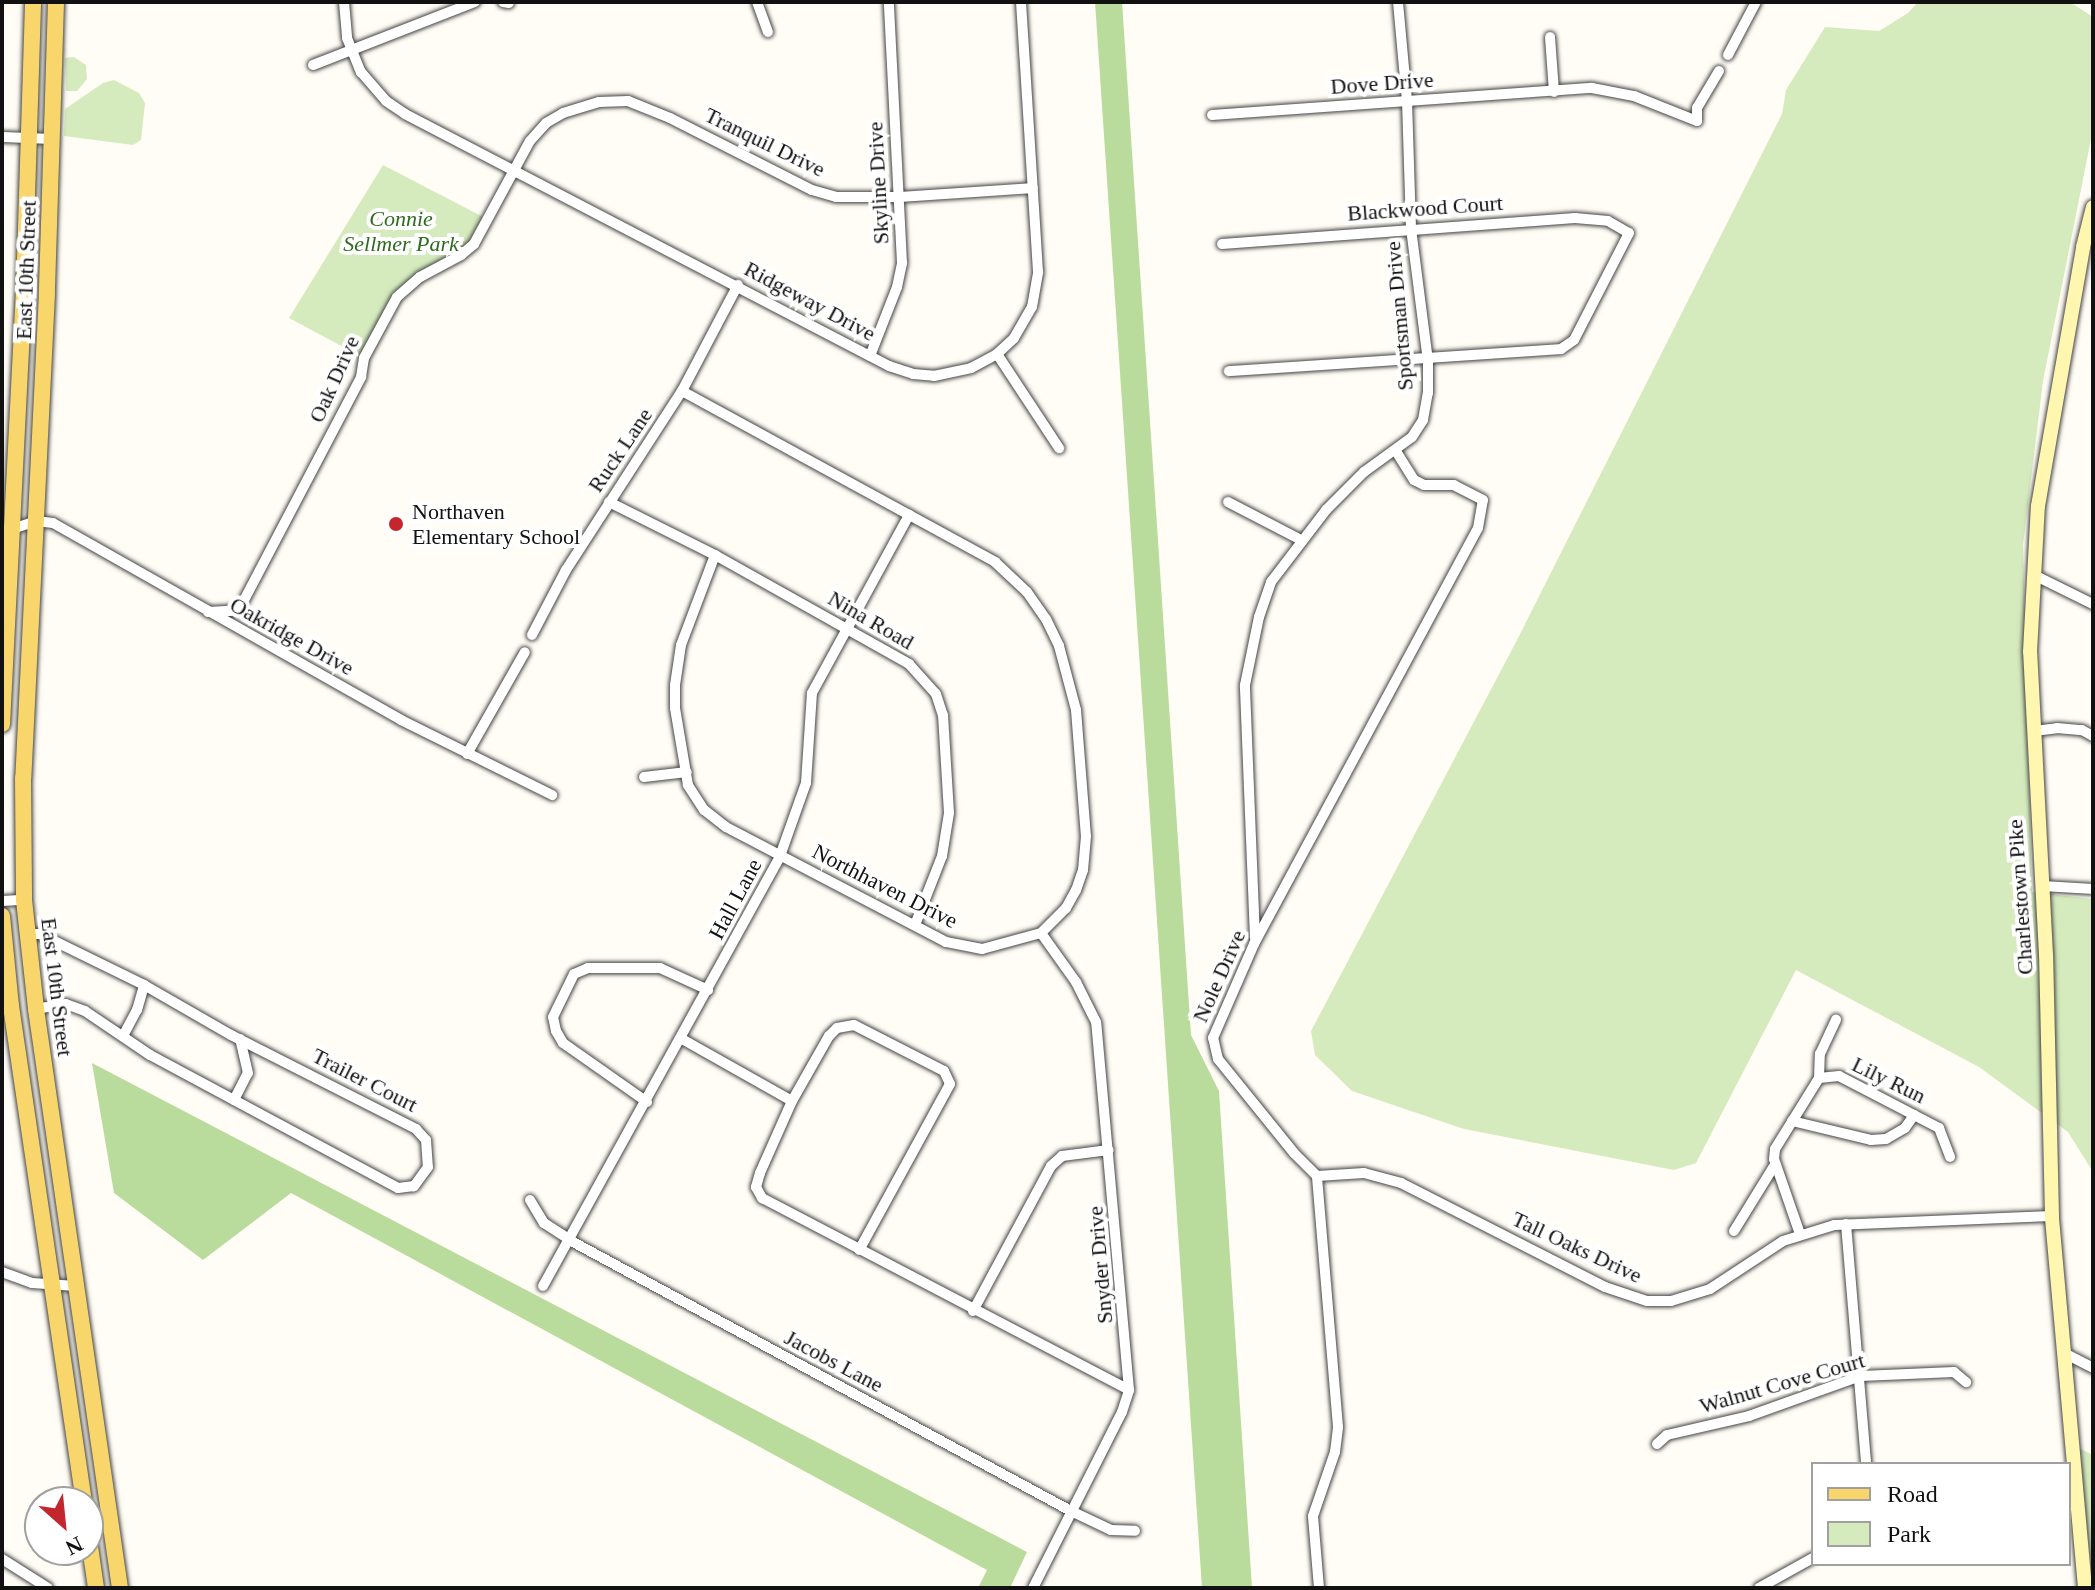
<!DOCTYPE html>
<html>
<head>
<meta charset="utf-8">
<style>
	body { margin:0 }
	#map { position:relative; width:2095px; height:1590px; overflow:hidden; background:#fffdf5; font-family:Georgia,serif }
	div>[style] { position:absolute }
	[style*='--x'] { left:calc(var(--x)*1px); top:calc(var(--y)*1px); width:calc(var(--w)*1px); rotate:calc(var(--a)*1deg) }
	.green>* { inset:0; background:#d5ebbd }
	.forest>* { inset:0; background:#b9dc9c }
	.roads { filter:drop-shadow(0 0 2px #444) drop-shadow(0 0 2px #444) }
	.street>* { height:10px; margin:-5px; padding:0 5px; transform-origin:5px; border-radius:5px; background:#fff }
	.secondary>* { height:14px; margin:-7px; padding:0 7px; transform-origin:7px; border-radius:7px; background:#fff6b0 }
	.primary>* { height:16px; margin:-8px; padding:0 8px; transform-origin:8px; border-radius:8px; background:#f9d66b }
	.dots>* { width:22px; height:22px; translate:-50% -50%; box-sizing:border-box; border:4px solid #fff; border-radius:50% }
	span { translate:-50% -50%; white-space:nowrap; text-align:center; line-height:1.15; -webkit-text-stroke:8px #fff; paint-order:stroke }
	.street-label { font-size:22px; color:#111 }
	.park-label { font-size:22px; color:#2f6b1f; font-style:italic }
	.poi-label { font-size:22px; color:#111 }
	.left { translate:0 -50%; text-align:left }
	.frame { position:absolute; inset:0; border:4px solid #111; pointer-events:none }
	.legend { position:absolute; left:1811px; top:1462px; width:260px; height:104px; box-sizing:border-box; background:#fff; border:2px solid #a0a0a0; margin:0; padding:10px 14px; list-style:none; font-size:24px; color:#111 }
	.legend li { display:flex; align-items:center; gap:16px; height:40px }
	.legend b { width:40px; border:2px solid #a0a0a0 }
	.north { position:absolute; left:24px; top:1486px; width:80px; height:80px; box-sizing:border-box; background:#fff; border:2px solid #a0a0a0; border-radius:50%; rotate:153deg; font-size:22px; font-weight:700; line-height:32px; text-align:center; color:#111 }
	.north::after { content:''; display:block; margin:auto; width:28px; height:36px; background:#c4262e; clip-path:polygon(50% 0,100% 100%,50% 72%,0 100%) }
</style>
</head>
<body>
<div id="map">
	<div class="green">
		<div style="clip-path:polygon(1918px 2px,2070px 2px,2093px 17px,2093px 129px,2043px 381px,2023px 545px,2032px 892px,2093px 899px,2093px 1172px,2068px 1132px,1979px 1067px,1796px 970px,1696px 1163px,1674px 1170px,1464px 1129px,1352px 1091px,1315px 1055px,1311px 1031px,1517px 640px,1782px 114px,1786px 90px,1825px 27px,1879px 31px,1908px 13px)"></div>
		<div style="clip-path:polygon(74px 57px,86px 65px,87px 79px,77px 91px,66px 91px,65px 58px)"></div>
		<div style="clip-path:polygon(114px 80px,139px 93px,145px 103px,141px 140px,133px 145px,64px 136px,65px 109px,103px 83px)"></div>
		<div style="clip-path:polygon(383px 165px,489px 220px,461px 255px,420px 277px,386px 315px,364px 358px,289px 318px)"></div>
		<div style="clip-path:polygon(2079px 1448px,2093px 1455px,2093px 1585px)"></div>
	</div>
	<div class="forest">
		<div style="clip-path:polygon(1095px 2px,1122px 2px,1191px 1035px,1219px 1091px,1252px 1588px,1202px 1588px)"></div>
		<div style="clip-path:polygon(92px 1063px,1027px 1552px,1010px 1588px,978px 1588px,987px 1570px,291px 1193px,203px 1260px,114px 1193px)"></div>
	</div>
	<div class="roads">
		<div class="street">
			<div style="--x:344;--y:2;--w:36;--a:85"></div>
			<div style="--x:347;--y:38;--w:37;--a:68"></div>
			<div style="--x:361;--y:72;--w:38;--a:49"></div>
			<div style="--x:386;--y:101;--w:23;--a:34"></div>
			<div style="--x:405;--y:114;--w:546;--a:27.5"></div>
			<div style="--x:889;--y:366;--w:25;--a:18"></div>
			<div style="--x:913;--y:374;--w:21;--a:5"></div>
			<div style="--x:934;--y:376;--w:38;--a:-12"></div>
			<div style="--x:971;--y:368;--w:30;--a:-28"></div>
			<div style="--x:997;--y:354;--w:23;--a:-43"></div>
			<div style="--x:1014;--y:338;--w:36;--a:-60"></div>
			<div style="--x:1032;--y:307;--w:36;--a:-80"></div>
			<div style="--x:1038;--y:272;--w:271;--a:-93.6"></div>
			<div style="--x:503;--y:2;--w:6;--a:9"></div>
			<div style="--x:757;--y:2;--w:32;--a:70"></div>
			<div style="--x:1550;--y:37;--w:55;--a:85.8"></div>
			<div style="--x:1728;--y:55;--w:60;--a:-62.2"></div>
			<div style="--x:313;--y:65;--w:174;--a:-21.3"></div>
			<div style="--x:1212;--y:115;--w:381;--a:-4.1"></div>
			<div style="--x:1592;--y:88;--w:43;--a:10.8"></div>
			<div style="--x:1634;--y:96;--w:68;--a:21.6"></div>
			<div style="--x:1697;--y:121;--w:13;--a:-90"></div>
			<div style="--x:1697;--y:108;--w:43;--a:-59.3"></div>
			<div style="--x:2;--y:137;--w:51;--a:2.2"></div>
			<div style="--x:1222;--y:244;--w:354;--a:-4.2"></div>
			<div style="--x:1575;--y:218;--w:33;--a:5"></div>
			<div style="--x:1608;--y:221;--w:24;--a:30"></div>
			<div style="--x:1629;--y:233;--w:120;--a:117.2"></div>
			<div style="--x:1574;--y:340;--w:16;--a:145"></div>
			<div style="--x:1561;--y:349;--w:333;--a:176.2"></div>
			<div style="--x:997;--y:354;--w:113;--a:56.6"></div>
			<div style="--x:870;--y:356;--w:74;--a:-68.6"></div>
			<div style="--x:897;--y:287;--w:25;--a:-78"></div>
			<div style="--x:902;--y:263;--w:261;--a:-92.9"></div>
			<div style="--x:682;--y:391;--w:357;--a:28.6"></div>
			<div style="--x:995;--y:562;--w:44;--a:43.2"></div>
			<div style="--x:1027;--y:592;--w:33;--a:55"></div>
			<div style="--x:1046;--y:619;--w:30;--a:64"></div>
			<div style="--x:1059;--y:646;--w:66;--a:75.1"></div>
			<div style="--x:1076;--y:710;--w:126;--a:85.5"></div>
			<div style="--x:1086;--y:836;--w:34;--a:95"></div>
			<div style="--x:1083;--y:870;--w:21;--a:109"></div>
			<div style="--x:1076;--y:890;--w:21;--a:119"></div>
			<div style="--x:1066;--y:908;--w:35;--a:135"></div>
			<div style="--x:1041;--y:933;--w:61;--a:164.8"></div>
			<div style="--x:982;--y:949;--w:37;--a:-169"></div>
			<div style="--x:946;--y:942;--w:248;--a:-152.4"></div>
			<div style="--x:726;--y:827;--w:28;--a:-142"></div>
			<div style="--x:704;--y:810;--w:30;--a:-123"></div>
			<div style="--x:688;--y:785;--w:78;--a:-99.6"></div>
			<div style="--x:675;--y:708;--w:23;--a:-90"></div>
			<div style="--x:675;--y:685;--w:40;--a:-81.5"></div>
			<div style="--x:681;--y:645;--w:96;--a:-69.3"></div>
			<div style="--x:609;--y:502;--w:119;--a:26.6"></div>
			<div style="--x:715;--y:555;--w:223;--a:29.3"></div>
			<div style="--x:909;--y:664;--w:40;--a:48"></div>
			<div style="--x:936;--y:694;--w:22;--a:72"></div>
			<div style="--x:943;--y:715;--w:98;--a:86.5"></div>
			<div style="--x:949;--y:813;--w:44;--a:99.2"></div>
			<div style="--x:942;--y:856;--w:74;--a:111.4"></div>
			<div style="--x:1228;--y:502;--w:82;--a:27.5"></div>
			<div style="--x:12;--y:529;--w:25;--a:-18"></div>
			<div style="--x:36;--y:521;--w:17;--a:7"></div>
			<div style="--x:53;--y:523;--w:400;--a:29.5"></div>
			<div style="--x:401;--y:720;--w:169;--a:26.4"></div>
			<div style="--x:2034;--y:575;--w:66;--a:26.2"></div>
			<div style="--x:208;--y:612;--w:22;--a:-3"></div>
			<div style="--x:230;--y:611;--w:12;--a:-24"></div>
			<div style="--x:241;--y:606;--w:259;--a:-62.3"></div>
			<div style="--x:361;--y:377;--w:19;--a:-81"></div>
			<div style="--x:364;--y:358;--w:69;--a:-61.6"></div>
			<div style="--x:397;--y:297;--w:30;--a:-41"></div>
			<div style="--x:420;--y:277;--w:47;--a:-28.2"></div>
			<div style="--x:461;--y:255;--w:17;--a:-40"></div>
			<div style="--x:474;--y:244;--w:117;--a:-61.5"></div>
			<div style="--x:530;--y:141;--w:24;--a:-48"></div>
			<div style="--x:546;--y:123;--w:20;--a:-30"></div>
			<div style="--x:563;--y:113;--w:38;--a:-17"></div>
			<div style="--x:599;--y:102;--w:29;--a:-2"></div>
			<div style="--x:628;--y:101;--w:45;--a:22"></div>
			<div style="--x:670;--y:118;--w:159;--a:26.9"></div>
			<div style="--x:812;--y:190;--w:25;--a:16"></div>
			<div style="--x:836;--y:197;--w:65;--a:0"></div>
			<div style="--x:901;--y:197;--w:132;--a:-3.9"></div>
			<div style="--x:532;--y:635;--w:73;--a:-62.4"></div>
			<div style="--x:566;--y:570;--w:213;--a:-57.1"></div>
			<div style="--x:682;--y:391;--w:120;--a:-62.2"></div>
			<div style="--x:2034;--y:731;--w:23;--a:-7"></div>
			<div style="--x:2057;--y:728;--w:25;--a:5"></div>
			<div style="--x:2082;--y:730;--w:13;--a:29"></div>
			<div style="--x:467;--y:754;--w:117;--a:-60.4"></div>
			<div style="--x:644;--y:777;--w:43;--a:-6.6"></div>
			<div style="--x:2043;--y:886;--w:50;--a:3.4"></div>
			<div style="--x:2;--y:901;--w:22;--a:-3"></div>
			<div style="--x:27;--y:934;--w:13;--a:0"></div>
			<div style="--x:40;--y:934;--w:116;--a:26.1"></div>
			<div style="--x:144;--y:985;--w:100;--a:29.9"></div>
			<div style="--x:231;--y:1035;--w:208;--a:26.9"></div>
			<div style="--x:416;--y:1129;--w:15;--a:48"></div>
			<div style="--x:426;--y:1140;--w:27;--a:86"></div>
			<div style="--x:428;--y:1167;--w:24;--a:126"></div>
			<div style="--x:414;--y:1186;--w:16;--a:173"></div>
			<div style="--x:398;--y:1188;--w:281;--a:-151.8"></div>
			<div style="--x:150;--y:1055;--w:78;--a:-145.9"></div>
			<div style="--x:85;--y:1011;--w:20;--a:-160"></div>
			<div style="--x:66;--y:1004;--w:30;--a:171"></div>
			<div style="--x:1255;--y:938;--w:253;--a:-92.3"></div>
			<div style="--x:1245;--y:685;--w:69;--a:-78.4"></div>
			<div style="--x:1259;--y:617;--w:37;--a:-71"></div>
			<div style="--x:1271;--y:582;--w:91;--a:-52.6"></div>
			<div style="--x:1326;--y:510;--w:54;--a:-45"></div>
			<div style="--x:1364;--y:472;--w:59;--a:-36.1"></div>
			<div style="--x:1412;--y:437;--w:20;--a:-57"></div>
			<div style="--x:1423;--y:420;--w:27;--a:-80"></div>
			<div style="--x:1428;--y:393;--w:32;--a:-90"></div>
			<div style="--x:1428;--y:361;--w:134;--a:-97.3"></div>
			<div style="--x:1411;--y:228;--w:127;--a:-91.8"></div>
			<div style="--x:1407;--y:101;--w:99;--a:-95.2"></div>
			<div style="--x:123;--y:1036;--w:30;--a:-62"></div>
			<div style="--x:137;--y:1010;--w:26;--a:-74"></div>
			<div style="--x:682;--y:1039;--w:126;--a:29.4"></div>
			<div style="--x:792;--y:1101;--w:79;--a:114"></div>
			<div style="--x:760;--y:1173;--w:15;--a:106"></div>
			<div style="--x:756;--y:1187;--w:13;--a:61"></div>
			<div style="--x:762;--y:1198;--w:414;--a:27.6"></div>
			<div style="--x:1819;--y:1078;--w:24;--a:-88"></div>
			<div style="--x:1820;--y:1054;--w:38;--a:-65"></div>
			<div style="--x:234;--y:1100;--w:30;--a:-63"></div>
			<div style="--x:248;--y:1073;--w:35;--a:-103"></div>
			<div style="--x:792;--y:1101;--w:75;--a:-60.4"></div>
			<div style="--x:829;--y:1036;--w:11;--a:-45"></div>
			<div style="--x:837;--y:1028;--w:17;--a:-10"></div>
			<div style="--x:854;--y:1025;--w:101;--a:27.1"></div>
			<div style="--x:944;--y:1071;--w:14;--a:65"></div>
			<div style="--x:950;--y:1084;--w:189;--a:118.7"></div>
			<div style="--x:647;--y:1102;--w:103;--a:-144.9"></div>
			<div style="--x:563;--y:1043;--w:14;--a:-120"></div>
			<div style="--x:556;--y:1031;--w:14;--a:-102"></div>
			<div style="--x:553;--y:1017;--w:48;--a:-64"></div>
			<div style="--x:574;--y:974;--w:15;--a:-23"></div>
			<div style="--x:588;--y:968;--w:72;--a:0"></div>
			<div style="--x:660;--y:968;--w:53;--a:24.6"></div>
			<div style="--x:1792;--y:1121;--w:81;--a:13.5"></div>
			<div style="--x:1871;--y:1140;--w:15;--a:-4"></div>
			<div style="--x:1886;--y:1139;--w:22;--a:-30"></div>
			<div style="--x:1905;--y:1128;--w:16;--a:-55"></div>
			<div style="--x:1317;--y:1176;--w:47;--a:-3.7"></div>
			<div style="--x:1364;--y:1173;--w:38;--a:15"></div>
			<div style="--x:1401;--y:1183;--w:229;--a:27"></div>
			<div style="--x:1605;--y:1287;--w:44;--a:18.4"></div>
			<div style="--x:1647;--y:1301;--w:24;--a:0"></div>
			<div style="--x:1671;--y:1301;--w:41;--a:-17.1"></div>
			<div style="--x:1710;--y:1289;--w:87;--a:-33.3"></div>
			<div style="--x:1783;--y:1241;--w:53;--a:-17.4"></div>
			<div style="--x:1834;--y:1225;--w:218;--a:-2.4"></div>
			<div style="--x:530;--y:1200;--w:27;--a:59"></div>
			<div style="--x:544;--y:1223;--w:35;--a:33"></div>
			<div style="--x:573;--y:1242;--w:566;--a:28.38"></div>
			<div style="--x:1071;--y:1511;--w:44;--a:25.4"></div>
			<div style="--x:1111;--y:1530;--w:24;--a:2"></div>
			<div style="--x:1846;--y:1224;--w:241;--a:85.2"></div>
			<div style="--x:1734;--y:1231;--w:76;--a:-58.4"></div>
			<div style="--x:1800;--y:1234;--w:79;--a:-109.1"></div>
			<div style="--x:1774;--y:1159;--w:10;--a:-84"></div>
			<div style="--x:1775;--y:1149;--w:84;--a:-58.2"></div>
			<div style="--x:1819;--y:1078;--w:20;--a:-6"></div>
			<div style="--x:1839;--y:1076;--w:113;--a:27.5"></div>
			<div style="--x:1939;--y:1128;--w:31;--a:69"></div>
			<div style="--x:2;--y:1272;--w:32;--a:20"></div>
			<div style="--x:32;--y:1283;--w:44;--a:3.9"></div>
			<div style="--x:543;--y:1286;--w:491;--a:-61.1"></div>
			<div style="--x:780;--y:856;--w:77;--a:-70.4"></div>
			<div style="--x:806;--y:783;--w:90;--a:-86.2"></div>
			<div style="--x:812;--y:693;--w:203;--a:-61.4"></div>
			<div style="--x:973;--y:1311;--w:165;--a:-61.7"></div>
			<div style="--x:1051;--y:1166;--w:15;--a:-42"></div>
			<div style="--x:1062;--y:1156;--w:47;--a:-7.3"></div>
			<div style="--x:2064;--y:1353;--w:33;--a:27"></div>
			<div style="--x:1657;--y:1444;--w:13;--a:-42"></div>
			<div style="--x:1667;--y:1435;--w:84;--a:-13"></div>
			<div style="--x:1749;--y:1416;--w:119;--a:-19.7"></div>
			<div style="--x:1861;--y:1376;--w:93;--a:-2.5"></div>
			<div style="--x:1954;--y:1372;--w:16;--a:40"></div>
			<div style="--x:2;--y:1559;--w:54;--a:32.2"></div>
			<div style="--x:1033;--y:1588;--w:197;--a:-63.2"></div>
			<div style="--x:1122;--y:1412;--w:23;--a:-72"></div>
			<div style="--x:1129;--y:1390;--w:369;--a:-95.1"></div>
			<div style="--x:1096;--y:1022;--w:45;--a:-116.6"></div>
			<div style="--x:1076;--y:982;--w:60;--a:-125.5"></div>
			<div style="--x:1319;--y:1588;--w:72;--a:-94.8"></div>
			<div style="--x:1313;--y:1516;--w:68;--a:-71"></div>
			<div style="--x:1335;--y:1452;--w:25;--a:-83"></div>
			<div style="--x:1338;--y:1427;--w:252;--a:-94.8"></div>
			<div style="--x:1317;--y:1176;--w:33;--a:-135"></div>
			<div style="--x:1294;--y:1153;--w:121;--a:-129"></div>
			<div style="--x:1218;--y:1059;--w:22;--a:-103"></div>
			<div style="--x:1213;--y:1038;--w:103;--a:-66.4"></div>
			<div style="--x:1254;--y:944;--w:472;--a:-61.7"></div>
			<div style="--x:1478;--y:528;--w:28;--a:-80"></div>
			<div style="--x:1483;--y:500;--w:33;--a:-153"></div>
			<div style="--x:1454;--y:485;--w:30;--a:180"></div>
			<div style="--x:1424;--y:485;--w:11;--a:-153"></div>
			<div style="--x:1414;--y:480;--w:34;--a:-122"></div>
			<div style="--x:1759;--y:1588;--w:62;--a:-29.1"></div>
		</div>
		<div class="secondary">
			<div style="--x:2085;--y:1588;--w:373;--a:-95.1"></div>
			<div style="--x:2052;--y:1216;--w:261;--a:-91.3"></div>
			<div style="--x:2046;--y:955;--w:303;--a:-93"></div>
			<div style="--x:2030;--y:652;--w:146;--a:-86.9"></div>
			<div style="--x:2038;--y:506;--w:263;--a:-80.1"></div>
			<div style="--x:2083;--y:247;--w:41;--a:-76"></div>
		</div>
		<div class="primary">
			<div style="--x:56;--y:2;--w:291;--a:91.8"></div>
			<div style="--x:47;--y:293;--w:486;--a:92.8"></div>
			<div style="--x:23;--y:778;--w:122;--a:89.5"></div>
			<div style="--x:24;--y:900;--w:110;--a:83.7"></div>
			<div style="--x:36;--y:1009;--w:585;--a:81.75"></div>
			<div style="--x:2;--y:724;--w:434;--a:-87.1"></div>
			<div style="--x:24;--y:291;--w:289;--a:-88.2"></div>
			<div style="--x:2;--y:916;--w:90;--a:84.3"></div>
			<div style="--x:11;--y:1006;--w:501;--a:81.63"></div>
			<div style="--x:88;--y:1533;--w:56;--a:81.7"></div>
		</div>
	</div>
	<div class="dots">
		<div style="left:396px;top:524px;background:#c4262e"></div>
	</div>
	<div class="street-label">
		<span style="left:1382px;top:83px;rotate:-4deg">Dove Drive</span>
		<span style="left:765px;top:142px;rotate:26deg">Tranquil Drive</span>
		<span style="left:878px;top:183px;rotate:-93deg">Skyline Drive</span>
		<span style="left:1425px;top:208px;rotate:-4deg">Blackwood Court</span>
		<span style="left:26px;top:270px;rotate:-88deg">East 10th Street</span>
		<span style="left:810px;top:301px;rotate:28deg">Ridgeway Drive</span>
		<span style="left:1399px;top:316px;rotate:-95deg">Sportsman Drive</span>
		<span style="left:334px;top:379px;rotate:-66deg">Oak Drive</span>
		<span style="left:620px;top:450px;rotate:-56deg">Ruck Lane</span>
		<span style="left:871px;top:620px;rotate:30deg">Nina Road</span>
		<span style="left:292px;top:636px;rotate:29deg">Oakridge Drive</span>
		<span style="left:885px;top:886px;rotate:27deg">Northhaven Drive</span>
		<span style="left:2020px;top:897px;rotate:-94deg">Charlestown Pike</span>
		<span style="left:735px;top:899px;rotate:-62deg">Hall Lane</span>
		<span style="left:1219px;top:976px;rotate:-66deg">Nole Drive</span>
		<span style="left:57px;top:987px;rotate:83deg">East 10th Street</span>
		<span style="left:365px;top:1080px;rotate:27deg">Trailer Court</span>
		<span style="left:1889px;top:1080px;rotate:26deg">Lily Run</span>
		<span style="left:1577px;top:1247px;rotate:25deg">Tall Oaks Drive</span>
		<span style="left:1100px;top:1265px;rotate:-95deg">Snyder Drive</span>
		<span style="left:834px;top:1361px;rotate:28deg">Jacobs Lane</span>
		<span style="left:1782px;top:1383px;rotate:-16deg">Walnut Cove Court</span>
	</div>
	<div class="park-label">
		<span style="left:401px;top:231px">Connie<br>Sellmer Park</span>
	</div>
	<div class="poi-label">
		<span class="left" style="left:412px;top:524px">Northaven<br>Elementary School</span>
	</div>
	<div class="frame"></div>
	<ul class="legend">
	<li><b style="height:10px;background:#f9d66b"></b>Road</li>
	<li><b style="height:22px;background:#d5ebbd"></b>Park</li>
	</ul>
	<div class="north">N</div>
</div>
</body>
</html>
